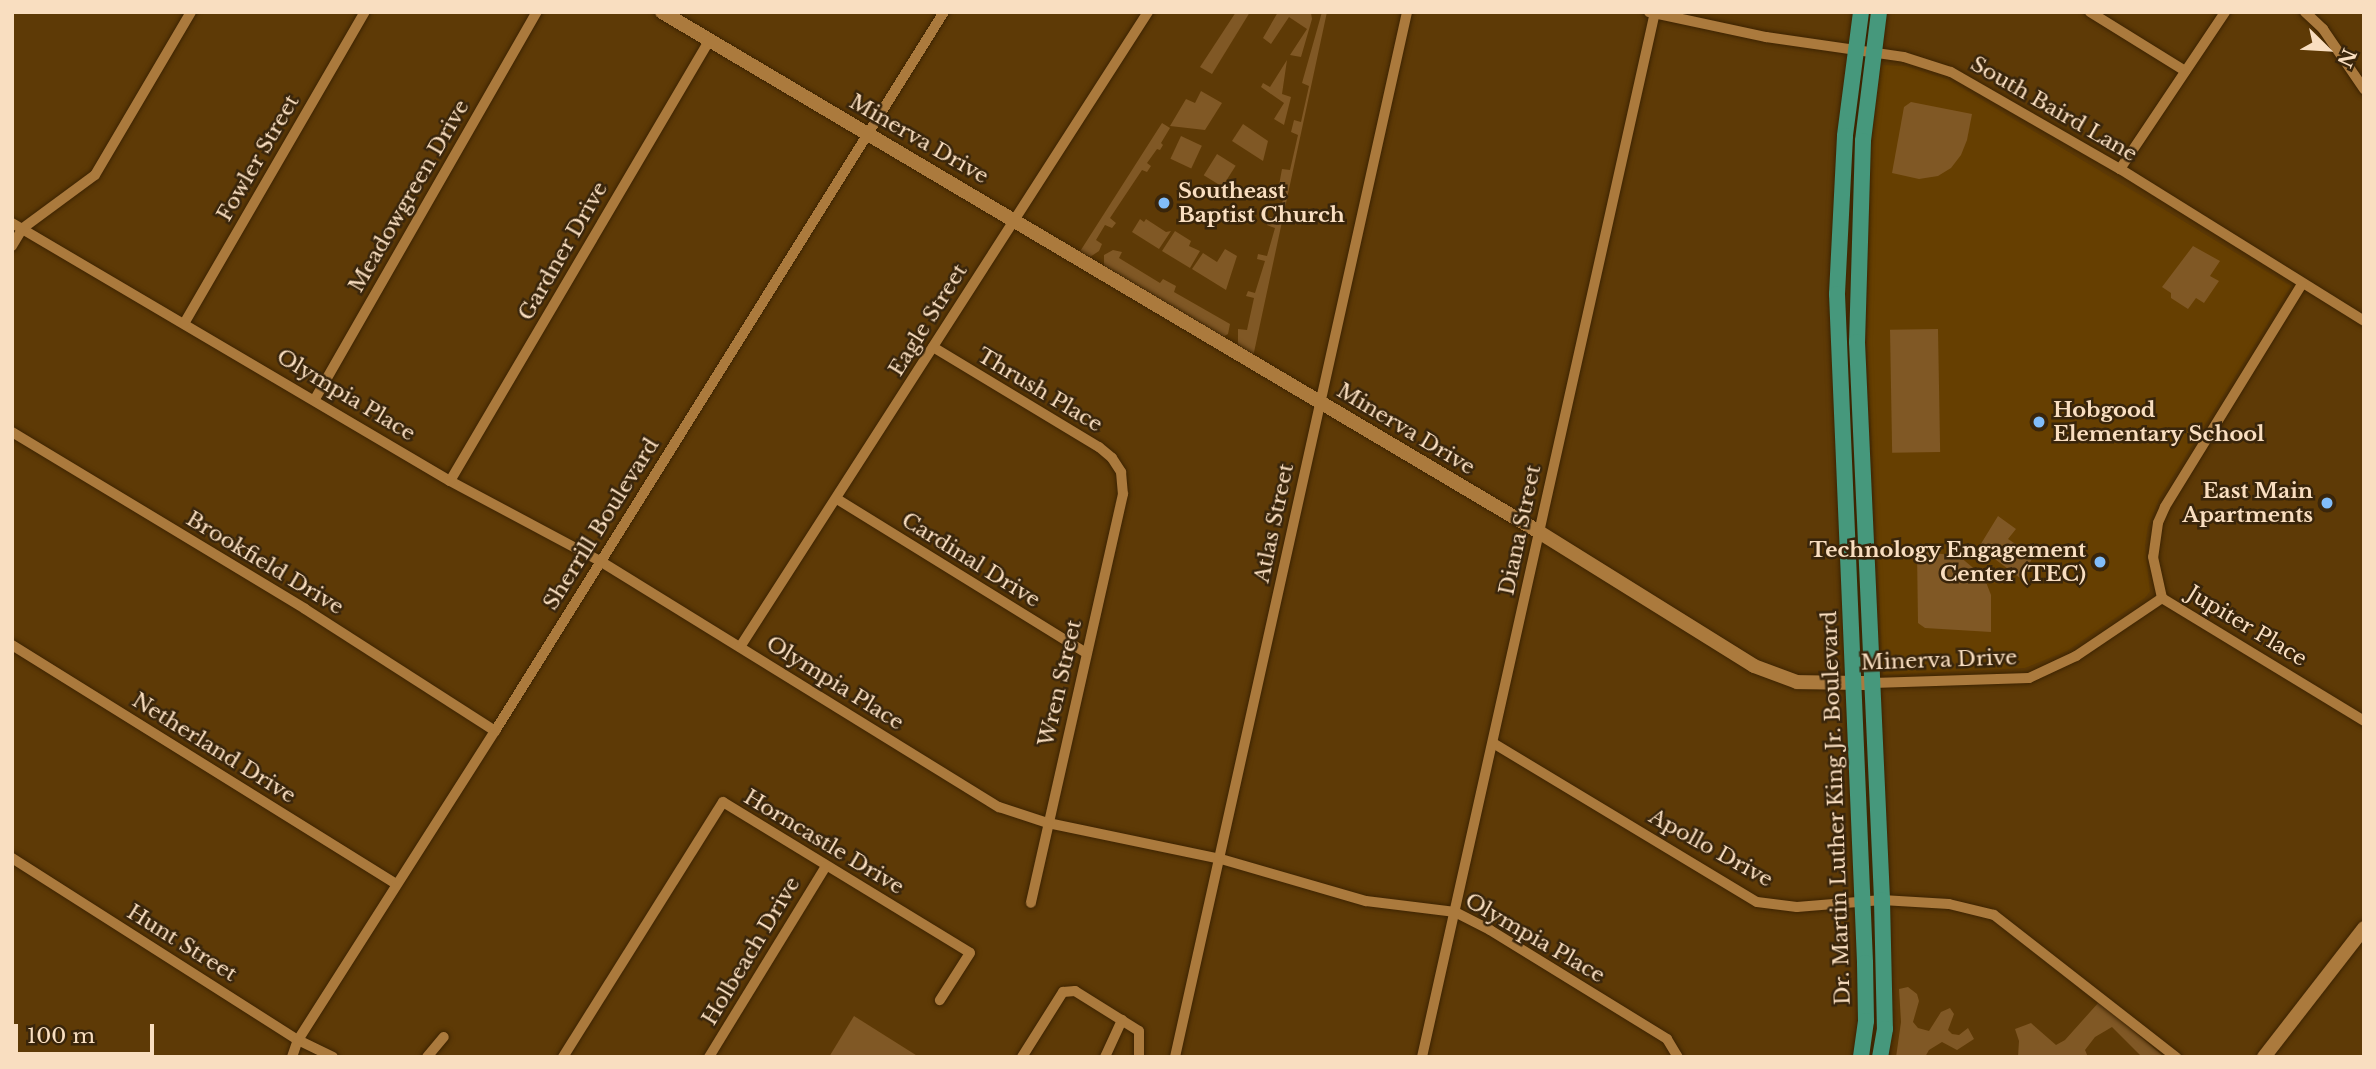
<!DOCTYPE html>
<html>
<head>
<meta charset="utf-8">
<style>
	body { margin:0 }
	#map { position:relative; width:2376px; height:1069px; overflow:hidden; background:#5e3a06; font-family:"Libre Baskerville",serif }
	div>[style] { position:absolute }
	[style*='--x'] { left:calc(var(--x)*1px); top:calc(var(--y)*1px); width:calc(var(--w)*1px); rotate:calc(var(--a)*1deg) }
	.built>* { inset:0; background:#663f01 }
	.green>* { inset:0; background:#805825; transform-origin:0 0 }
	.roads { filter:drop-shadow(0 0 2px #3c2302) drop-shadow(0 0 2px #3c2302) }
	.street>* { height:10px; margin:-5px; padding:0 5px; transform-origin:5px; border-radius:5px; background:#ab7a3d }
	.secondary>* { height:14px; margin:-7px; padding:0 7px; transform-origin:7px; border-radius:7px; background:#ab7a3d }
	.primary>* { height:16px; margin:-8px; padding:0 8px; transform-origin:8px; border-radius:8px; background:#46987c }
	.dots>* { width:19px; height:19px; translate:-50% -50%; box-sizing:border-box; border:4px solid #39250b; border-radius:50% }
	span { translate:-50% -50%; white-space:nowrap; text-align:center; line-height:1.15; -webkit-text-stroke:5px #39250b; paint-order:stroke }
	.street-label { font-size:21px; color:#f9dec0 }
	.poi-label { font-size:21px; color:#f9dec0; font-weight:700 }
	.left { translate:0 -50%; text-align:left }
	.right { translate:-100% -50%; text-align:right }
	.frame { position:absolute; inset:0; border:14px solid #f9dec0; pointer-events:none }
	.north { position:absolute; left:2292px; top:14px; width:70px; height:70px; -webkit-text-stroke:5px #39250b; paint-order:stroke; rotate:114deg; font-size:19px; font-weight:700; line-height:28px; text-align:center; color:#f9dec0 }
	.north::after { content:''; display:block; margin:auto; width:24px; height:32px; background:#f9dec0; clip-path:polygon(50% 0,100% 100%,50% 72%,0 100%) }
	.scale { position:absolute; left:14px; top:1024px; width:140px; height:32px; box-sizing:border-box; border:4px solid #f9dec0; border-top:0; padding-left:9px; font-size:21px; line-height:24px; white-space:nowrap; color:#f9dec0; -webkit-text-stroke:5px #39250b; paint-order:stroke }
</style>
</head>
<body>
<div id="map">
	<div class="built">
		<div style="clip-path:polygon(1882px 65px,1905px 66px,1949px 80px,2291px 286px,2159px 499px,2148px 527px,2145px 546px,2150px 591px,2145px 598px,2067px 651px,2025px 668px,1883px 675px,1867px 345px,1868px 214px,1876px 76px)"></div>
	</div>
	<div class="green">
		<div style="clip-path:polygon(1236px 12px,1250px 12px,1212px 74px,1200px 67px)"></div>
		<div style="clip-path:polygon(1278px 12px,1311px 13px,1312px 19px,1301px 57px,1290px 55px,1307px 29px,1289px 17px,1271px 44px,1263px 38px)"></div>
		<div style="clip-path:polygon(1322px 12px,1327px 12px,1253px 357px,1238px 347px,1238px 329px,1247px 330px,1254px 298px,1246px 296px,1248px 291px,1255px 293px,1265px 261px,1257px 259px,1258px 254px,1267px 256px,1275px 228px,1267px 225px,1270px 217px,1277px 219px,1287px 187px,1279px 185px,1282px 169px,1290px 170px,1298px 135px,1291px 132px,1294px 120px,1301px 122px,1309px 86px,1302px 83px)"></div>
		<div style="clip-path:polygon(1287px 60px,1282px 94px,1291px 97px,1284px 125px,1274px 119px,1284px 103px,1261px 87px,1263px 83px,1270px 87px)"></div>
		<div style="clip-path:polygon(1201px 91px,1222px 103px,1205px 130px,1170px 126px,1186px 99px,1195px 103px)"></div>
		<div style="clip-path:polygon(1911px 102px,1972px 114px,1967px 140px,1961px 155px,1951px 168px,1938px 176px,1919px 179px,1892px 173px,1904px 107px)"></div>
		<div style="clip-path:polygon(1162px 123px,1170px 128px,1161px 143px,1163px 145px,1160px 150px,1157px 149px,1147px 163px,1151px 166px,1147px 172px,1142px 170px,1110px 218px,1116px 223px,1112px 228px,1105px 225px,1096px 240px,1102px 244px,1099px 251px,1090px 257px,1079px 253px)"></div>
		<div style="clip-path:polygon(1243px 124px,1268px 141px,1263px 161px,1232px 141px)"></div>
		<div style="left:1181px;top:136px;width:23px;height:25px;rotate:25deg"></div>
		<div style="left:1217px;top:154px;width:22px;height:25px;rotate:32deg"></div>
		<div style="clip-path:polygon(1140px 219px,1144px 222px,1146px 219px,1166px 232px,1171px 231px,1159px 249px,1132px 232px)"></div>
		<div style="clip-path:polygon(1175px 231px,1191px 241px,1189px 246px,1200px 251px,1190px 268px,1162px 251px)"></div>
		<div style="clip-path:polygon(2193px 246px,2220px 261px,2210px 276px,2219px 281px,2204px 303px,2196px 298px,2188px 309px,2171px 298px,2171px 293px,2162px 287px)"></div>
		<div style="clip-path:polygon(1225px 249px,1237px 256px,1226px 290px,1192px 269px,1203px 253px,1217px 262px)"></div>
		<div style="clip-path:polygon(1113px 250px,1122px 252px,1119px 258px,1160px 283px,1163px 279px,1176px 286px,1174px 292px,1230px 324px,1228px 334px,1221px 338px,1104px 267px,1104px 255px)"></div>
		<div style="left:1938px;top:329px;width:123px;height:48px;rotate:89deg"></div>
		<div style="clip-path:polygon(1998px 516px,2016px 529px,2008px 539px,2034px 556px,2020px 578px,1979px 547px)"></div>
		<div style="clip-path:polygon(1917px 551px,1959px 556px,1984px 577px,1991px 595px,1991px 632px,1925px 628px,1918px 623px)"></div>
		<div style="clip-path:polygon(1908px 987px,1917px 994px,1919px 1001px,1913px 1022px,1918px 1028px,1929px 1031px,1941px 1012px,1950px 1008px,1954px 1014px,1948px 1030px,1952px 1034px,1959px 1035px,1968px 1028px,1974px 1039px,1957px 1050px,1942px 1042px,1929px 1050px,1925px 1057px,1896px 1057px,1901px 1022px,1899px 989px)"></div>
		<div style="clip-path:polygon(2099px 1002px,2162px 1055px,2142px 1057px,2112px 1027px,2095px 1037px,2085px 1050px,2088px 1057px,2018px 1057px,2019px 1041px,2015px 1029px,2031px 1023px,2056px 1045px,2065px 1040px)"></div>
		<div style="clip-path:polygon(854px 1016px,919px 1057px,829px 1057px)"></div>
	</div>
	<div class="roads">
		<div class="street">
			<div style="--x:1649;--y:12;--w:120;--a:12.1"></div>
			<div style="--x:1766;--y:37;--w:139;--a:8.2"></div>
			<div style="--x:1904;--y:57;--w:49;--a:17.7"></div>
			<div style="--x:1951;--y:72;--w:195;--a:29.9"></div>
			<div style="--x:2120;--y:169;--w:287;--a:31.9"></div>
			<div style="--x:2090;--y:12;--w:112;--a:31.8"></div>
			<div style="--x:2305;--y:12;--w:25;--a:43"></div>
			<div style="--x:2323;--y:29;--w:73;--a:55.7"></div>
			<div style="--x:2120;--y:169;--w:189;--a:-56.2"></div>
			<div style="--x:12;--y:223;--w:508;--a:30.5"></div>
			<div style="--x:450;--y:481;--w:170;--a:28.1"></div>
			<div style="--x:600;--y:561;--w:469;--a:31.7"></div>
			<div style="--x:999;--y:807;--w:52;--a:18.1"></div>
			<div style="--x:1048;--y:823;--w:177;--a:11.8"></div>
			<div style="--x:1221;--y:859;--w:151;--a:16.2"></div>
			<div style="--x:1366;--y:901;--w:90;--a:7"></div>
			<div style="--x:1455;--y:912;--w:39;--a:27"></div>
			<div style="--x:1490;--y:930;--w:208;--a:31.6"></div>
			<div style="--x:1667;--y:1039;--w:21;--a:59"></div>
			<div style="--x:12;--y:246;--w:21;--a:-59"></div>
			<div style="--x:23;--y:228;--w:89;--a:-36.4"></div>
			<div style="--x:95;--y:175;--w:189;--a:-59.5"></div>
			<div style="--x:2302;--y:284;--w:262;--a:121.6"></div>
			<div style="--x:2165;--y:507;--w:17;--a:114"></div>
			<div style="--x:2158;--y:523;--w:34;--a:98"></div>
			<div style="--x:2153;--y:557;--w:42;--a:77.6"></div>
			<div style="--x:2162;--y:598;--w:237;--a:31.3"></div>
			<div style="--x:185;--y:322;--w:358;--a:-59.9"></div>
			<div style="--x:933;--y:347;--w:194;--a:31.1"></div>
			<div style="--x:1099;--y:447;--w:17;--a:40"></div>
			<div style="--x:1112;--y:458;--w:17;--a:57"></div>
			<div style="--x:1121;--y:472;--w:22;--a:85"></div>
			<div style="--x:1123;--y:494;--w:419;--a:102.7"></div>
			<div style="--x:315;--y:399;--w:446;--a:-60.2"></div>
			<div style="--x:12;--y:432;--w:342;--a:31.1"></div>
			<div style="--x:305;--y:609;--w:226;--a:32.7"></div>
			<div style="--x:450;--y:481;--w:511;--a:-59.52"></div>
			<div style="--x:837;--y:499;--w:293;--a:31.7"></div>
			<div style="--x:12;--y:645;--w:452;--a:31.9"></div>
			<div style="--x:740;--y:647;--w:755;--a:-57.28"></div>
			<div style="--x:1873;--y:683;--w:156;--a:-1.8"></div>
			<div style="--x:2029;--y:678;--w:52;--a:-25.1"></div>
			<div style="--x:2076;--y:656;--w:104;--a:-34"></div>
			<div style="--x:1493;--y:743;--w:308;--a:31.1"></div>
			<div style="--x:1757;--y:902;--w:40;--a:7.1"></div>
			<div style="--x:1797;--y:907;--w:85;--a:-4.7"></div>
			<div style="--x:1882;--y:900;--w:67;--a:3.4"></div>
			<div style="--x:1949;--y:904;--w:46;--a:13.7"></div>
			<div style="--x:1994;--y:915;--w:231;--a:38"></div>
			<div style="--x:12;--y:858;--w:339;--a:32.5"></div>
			<div style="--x:298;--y:1040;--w:39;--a:26"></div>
			<div style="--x:292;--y:1057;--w:18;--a:-71"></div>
			<div style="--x:298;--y:1040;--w:366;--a:-57.5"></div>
			<div style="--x:495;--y:731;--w:848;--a:-58.02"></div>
			<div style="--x:427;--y:1057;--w:26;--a:-50"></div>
			<div style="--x:563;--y:1057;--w:301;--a:-57.9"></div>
			<div style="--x:723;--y:802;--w:289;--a:31.4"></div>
			<div style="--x:970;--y:953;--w:56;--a:122.6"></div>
			<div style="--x:709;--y:1057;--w:224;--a:-58.5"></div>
			<div style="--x:1022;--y:1057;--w:77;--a:-57.8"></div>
			<div style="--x:1063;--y:992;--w:12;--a:-5"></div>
			<div style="--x:1075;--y:991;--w:75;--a:32"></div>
			<div style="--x:1139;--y:1031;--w:26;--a:90"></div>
			<div style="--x:1105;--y:1057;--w:41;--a:-65.3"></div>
			<div style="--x:1175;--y:1057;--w:1070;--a:-77.48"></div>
			<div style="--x:1422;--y:1057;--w:1071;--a:-77.43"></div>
		</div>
		<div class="secondary">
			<div style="--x:662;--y:12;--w:1020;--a:30.66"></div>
			<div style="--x:1539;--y:532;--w:253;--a:31.9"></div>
			<div style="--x:1754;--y:666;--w:46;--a:20.4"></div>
			<div style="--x:1797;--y:682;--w:76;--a:0.8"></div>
			<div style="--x:2264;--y:1057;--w:163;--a:-52.2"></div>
		</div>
		<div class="primary">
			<div style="--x:1861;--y:12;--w:125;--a:97.4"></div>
			<div style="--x:1845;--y:136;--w:158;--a:92.9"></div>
			<div style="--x:1837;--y:294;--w:670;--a:87.6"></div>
			<div style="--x:1865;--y:963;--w:58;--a:89"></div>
			<div style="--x:1866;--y:1021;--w:36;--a:98"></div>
			<div style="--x:1879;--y:12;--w:130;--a:97.1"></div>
			<div style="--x:1863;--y:141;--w:201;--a:91.7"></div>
			<div style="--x:1857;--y:342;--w:559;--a:87.43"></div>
			<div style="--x:1882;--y:900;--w:129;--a:88.7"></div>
			<div style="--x:1885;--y:1029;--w:28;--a:100"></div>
		</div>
	</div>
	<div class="dots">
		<div style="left:1164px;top:203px;background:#81bdfa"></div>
		<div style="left:2039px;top:422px;background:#81bdfa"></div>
		<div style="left:2327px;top:503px;background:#81bdfa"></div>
		<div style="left:2100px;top:562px;background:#81bdfa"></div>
	</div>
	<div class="street-label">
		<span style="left:2054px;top:109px;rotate:30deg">South Baird Lane</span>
		<span style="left:919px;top:139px;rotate:30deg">Minerva Drive</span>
		<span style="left:258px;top:158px;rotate:-60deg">Fowler Street</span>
		<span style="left:409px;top:196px;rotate:-60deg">Meadowgreen Drive</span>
		<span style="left:563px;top:251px;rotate:-60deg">Gardner Drive</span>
		<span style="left:928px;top:320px;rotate:-58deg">Eagle Street</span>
		<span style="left:1040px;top:390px;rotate:31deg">Thrush Place</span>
		<span style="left:346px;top:395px;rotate:31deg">Olympia Place</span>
		<span style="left:1406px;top:429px;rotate:31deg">Minerva Drive</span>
		<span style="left:1274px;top:523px;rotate:-78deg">Atlas Street</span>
		<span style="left:601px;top:524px;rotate:-58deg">Sherrill Boulevard</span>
		<span style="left:1520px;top:530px;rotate:-78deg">Diana Street</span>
		<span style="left:971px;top:560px;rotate:32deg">Cardinal Drive</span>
		<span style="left:265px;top:563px;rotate:31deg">Brookfield Drive</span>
		<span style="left:2247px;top:626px;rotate:31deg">Jupiter Place</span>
		<span style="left:1939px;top:660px;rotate:-2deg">Minerva Drive</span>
		<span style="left:835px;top:683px;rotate:32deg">Olympia Place</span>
		<span style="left:1060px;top:683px;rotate:-77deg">Wren Street</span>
		<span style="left:214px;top:748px;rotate:32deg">Netherland Drive</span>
		<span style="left:1836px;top:808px;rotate:-92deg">Dr. Martin Luther King Jr. Boulevard</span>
		<span style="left:824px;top:842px;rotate:31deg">Horncastle Drive</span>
		<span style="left:1711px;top:848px;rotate:29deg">Apollo Drive</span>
		<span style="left:1535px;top:938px;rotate:30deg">Olympia Place</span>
		<span style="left:182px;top:943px;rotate:32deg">Hunt Street</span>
		<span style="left:751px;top:951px;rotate:-59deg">Holbeach Drive</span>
	</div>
	<div class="poi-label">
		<span class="left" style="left:1178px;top:203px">Southeast<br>Baptist Church</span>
		<span class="left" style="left:2053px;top:422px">Hobgood<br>Elementary School</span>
		<span class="right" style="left:2313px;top:503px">East Main<br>Apartments</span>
		<span class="right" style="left:2086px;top:562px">Technology Engagement<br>Center (TEC)</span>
	</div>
	<div class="frame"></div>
	<div class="north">N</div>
	<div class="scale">100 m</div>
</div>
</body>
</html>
